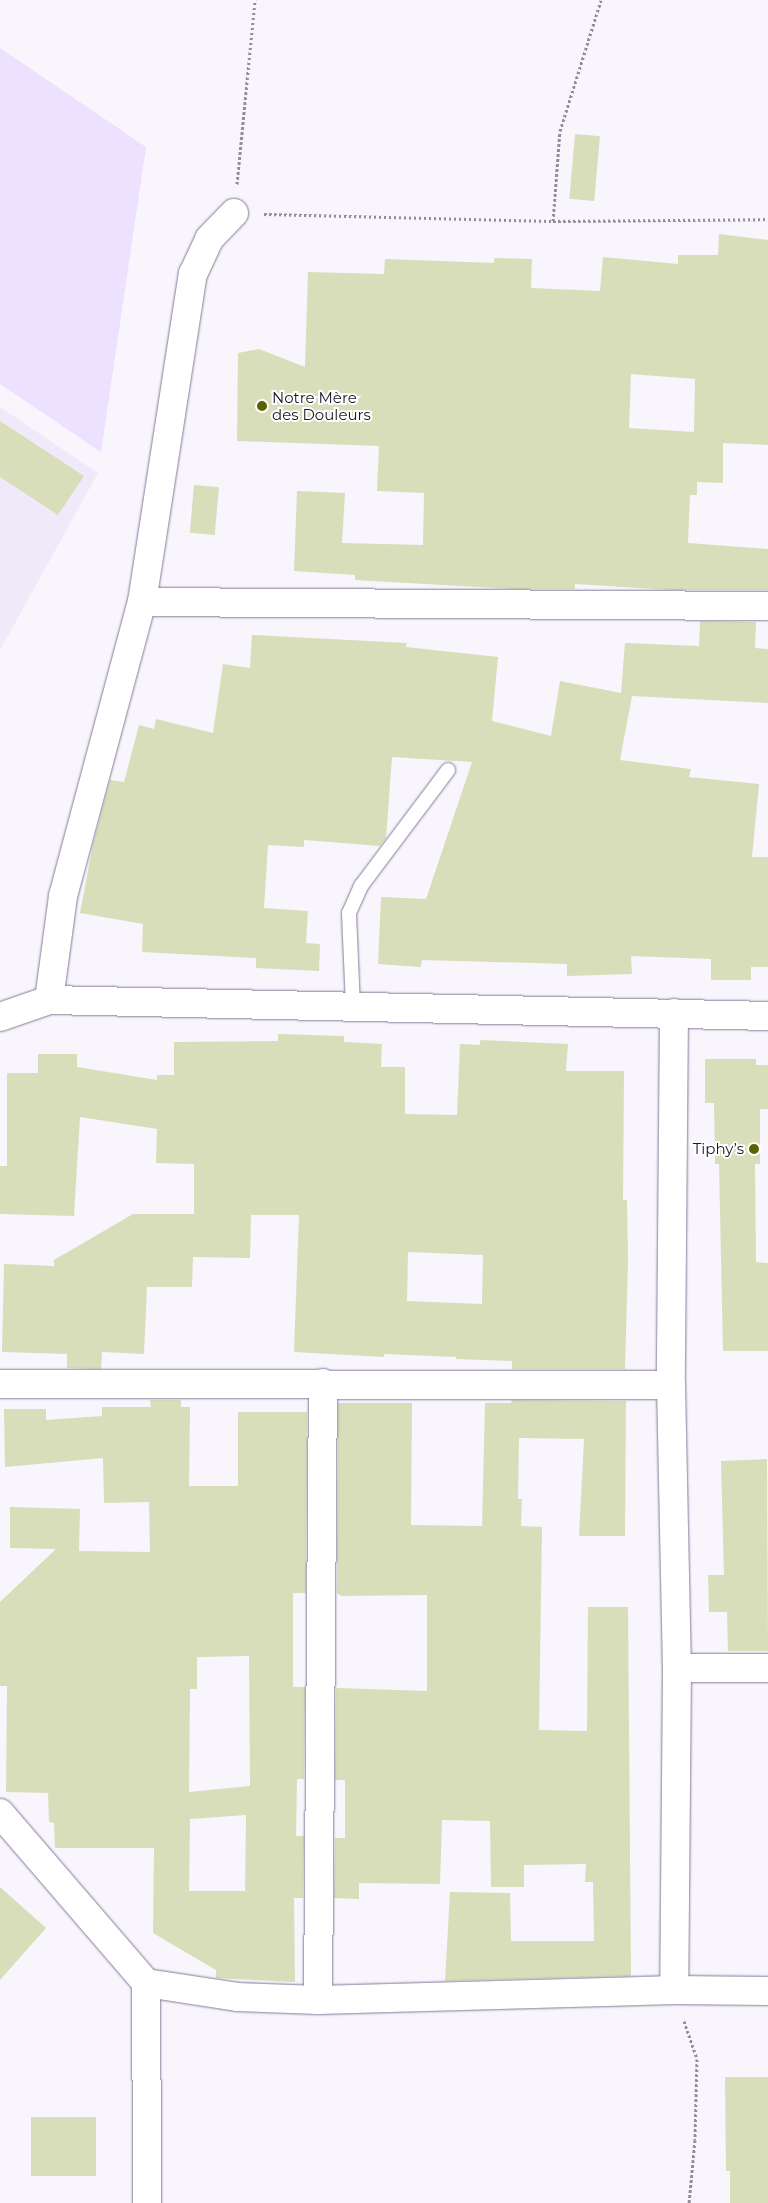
<!DOCTYPE html>
<html>
<head>
<meta charset="utf-8">
<style>
	body { margin:0 }
	#map { position:relative; width:768px; height:2203px; overflow:hidden; background:#f8f5fc; font-family:Montserrat,sans-serif }
	div>[style] { position:absolute }
	[style*='--x'] { left:calc(var(--x)*1px); top:calc(var(--y)*1px); width:calc(var(--w)*1px); rotate:calc(var(--a)*1deg) }
	.built>* { inset:0; background:#efe9fa }
	.green>* { inset:0; background:#ece1fe }
	.building>* { inset:0; background:#d8deba; transform-origin:0 0 }
	.path>* { height:3px; margin-top:-1.5px; transform-origin:0; background:repeating-linear-gradient(90deg,#928e98 0 2.5px,transparent 0 5px) }
	.roads { filter:drop-shadow(0 0 1px #857a98) drop-shadow(0 0 1px #857a98) }
	.service>* { height:14px; margin:-7px; padding:0 7px; transform-origin:7px; border-radius:7px; background:#fff }
	.minor>* { height:28px; margin:-14px; padding:0 14px; transform-origin:14px; border-radius:14px; background:#fff }
	.dots>* { width:14px; height:14px; translate:-50% -50%; box-sizing:border-box; border:2px solid #fff; border-radius:50% }
	span { translate:-50% -50%; white-space:nowrap; text-align:center; line-height:1.15; -webkit-text-stroke:4px #fff; paint-order:stroke }
	.poi-label { font-size:15px; color:#1b1723 }
	.left { translate:0 -50%; text-align:left }
	.right { translate:-100% -50%; text-align:right }
</style>
</head>
<body>
<div id="map">
	<div class="built">
		<div style="clip-path:polygon(0 407px,98px 473px,0 650px)"></div>
	</div>
	<div class="green">
		<div style="clip-path:polygon(0 48px,146px 147px,101px 452px,0 384px)"></div>
	</div>
	<div class="building">
		<div style="left:575px;top:134px;width:25px;height:65px;rotate:5deg"></div>
		<div style="clip-path:polygon(evenodd,719px 234px,768px 240px,768px 445px,723px 443px,723px 483px,697px 482px,697px 495px,690px 495px,688px 543px,768px 549px,768px 590px,671px 590px,575px 584px,575px 589px,513px 589px,355px 580px,355px 575px,294px 571px,297px 491px,345px 493px,342px 543px,423px 545px,424px 493px,377px 491px,379px 446px,237px 441px,238px 353px,259px 349px,305px 367px,308px 272px,384px 274px,385px 259px,494px 263px,494px 258px,532px 259px,531px 288px,600px 291px,603px 257px,678px 264px,678px 255px,718px 255px,719px 234px,631px 374px,695px 379px,694px 432px,629px 428px,631px 374px)"></div>
		<div style="clip-path:polygon(0 421px,84px 476px,58px 515px,0 477px)"></div>
		<div style="left:194px;top:485px;width:25px;height:48px;rotate:5deg"></div>
		<div style="clip-path:polygon(700px 621px,756px 622px,755px 648px,768px 649px,768px 703px,632px 696px,620px 760px,691px 769px,689px 777px,759px 784px,752px 857px,768px 857px,768px 967px,751px 967px,751px 980px,711px 980px,711px 959px,631px 956px,632px 974px,567px 976px,567px 964px,422px 960px,421px 967px,378px 964px,381px 897px,426px 899px,472px 762px,392px 757px,386px 838px,380px 846px,304px 840px,304px 847px,268px 845px,264px 908px,308px 911px,306px 943px,320px 944px,319px 971px,256px 968px,256px 958px,142px 952px,143px 924px,80px 913px,93px 844px,110px 780px,124px 782px,139px 725px,154px 729px,156px 719px,213px 733px,223px 664px,250px 668px,252px 635px,407px 643px,406px 647px,498px 657px,492px 721px,551px 736px,560px 681px,621px 693px,625px 643px,699px 646px)"></div>
		<div style="clip-path:polygon(evenodd,278px 1034px,344px 1036px,344px 1042px,382px 1044px,381px 1067px,405px 1067px,405px 1114px,457px 1115px,460px 1044px,480px 1045px,480px 1040px,568px 1044px,566px 1071px,624px 1071px,623px 1200px,627px 1200px,628px 1261px,625px 1369px,512px 1369px,512px 1361px,456px 1359px,456px 1357px,384px 1354px,384px 1357px,294px 1352px,299px 1215px,251px 1215px,250px 1258px,193px 1257px,192px 1287px,147px 1287px,144px 1354px,102px 1352px,101px 1369px,67px 1368px,67px 1354px,2px 1352px,4px 1264px,54px 1266px,54px 1260px,133px 1214px,194px 1214px,194px 1164px,156px 1163px,157px 1129px,80px 1117px,74px 1216px,0 1214px,0 1166px,7px 1166px,7px 1073px,38px 1073px,38px 1054px,77px 1054px,77px 1067px,157px 1080px,157px 1075px,174px 1075px,174px 1042px,278px 1041px,278px 1034px,408px 1252px,483px 1255px,482px 1304px,407px 1301px,408px 1252px)"></div>
		<div style="clip-path:polygon(705px 1059px,756px 1059px,756px 1065px,768px 1065px,768px 1109px,760px 1109px,760px 1164px,755px 1164px,756px 1262px,768px 1263px,768px 1351px,723px 1351px,719px 1164px,715px 1164px,714px 1103px,705px 1103px)"></div>
		<div style="clip-path:polygon(evenodd,150px 1400px,181px 1400px,181px 1407px,190px 1407px,189px 1486px,238px 1486px,238px 1412px,307px 1412px,306px 1593px,293px 1593px,293px 1687px,305px 1687px,304px 1779px,297px 1779px,296px 1836px,304px 1836px,303px 1898px,294px 1898px,295px 1982px,216px 1978px,216px 1970px,153px 1933px,154px 1848px,55px 1848px,54px 1823px,49px 1822px,48px 1793px,6px 1792px,7px 1686px,0 1686px,0 1602px,56px 1549px,10px 1548px,10px 1507px,80px 1509px,79px 1551px,150px 1552px,149px 1502px,104px 1503px,103px 1458px,5px 1467px,4px 1409px,46px 1409px,46px 1420px,102px 1416px,102px 1407px,151px 1407px,150px 1400px,249px 1656px,250px 1786px,189px 1792px,190px 1689px,197px 1689px,197px 1657px,249px 1656px,150px 1400px,246px 1815px,245px 1891px,189px 1891px,190px 1819px,246px 1815px)"></div>
		<div style="clip-path:polygon(512px 1400px,626px 1401px,625px 1536px,579px 1536px,584px 1439px,519px 1438px,518px 1499px,522px 1499px,521px 1526px,542px 1527px,539px 1730px,587px 1731px,588px 1607px,628px 1607px,631px 1976px,445px 1981px,450px 1892px,510px 1893px,511px 1941px,594px 1941px,593px 1882px,585px 1882px,586px 1864px,524px 1865px,524px 1887px,491px 1887px,490px 1821px,442px 1820px,440px 1884px,359px 1883px,359px 1899px,334px 1898px,335px 1838px,345px 1838px,345px 1780px,335px 1780px,336px 1688px,427px 1691px,427px 1595px,341px 1596px,337px 1593px,338px 1403px,412px 1403px,411px 1525px,482px 1526px,485px 1403px,511px 1403px)"></div>
		<div style="clip-path:polygon(767px 1459px,768px 1651px,728px 1651px,727px 1612px,709px 1612px,708px 1575px,724px 1575px,721px 1461px)"></div>
		<div style="clip-path:polygon(0 1887px,46px 1928px,0 1980px)"></div>
		<div style="clip-path:polygon(725px 2077px,768px 2077px,768px 2203px,730px 2203px,730px 2171px,726px 2171px)"></div>
		<div style="left:31px;top:2117px;width:65px;height:59px"></div>
	</div>
	<div class="path">
		<div style="--x:237;--y:184;--w:185;--a:-84.4"></div>
		<div style="--x:264;--y:214;--w:289;--a:1.4"></div>
		<div style="--x:553;--y:221;--w:215;--a:-0.5"></div>
		<div style="--x:553;--y:221;--w:90;--a:-85.6"></div>
		<div style="--x:560;--y:131;--w:137;--a:-72.6"></div>
		<div style="--x:684;--y:2021;--w:40;--a:71.1"></div>
		<div style="--x:697;--y:2059;--w:81;--a:91.4"></div>
		<div style="--x:695;--y:2140;--w:63;--a:95.4"></div>
	</div>
	<div class="roads">
		<div class="service">
			<div style="--x:353;--y:1006;--w:93;--a:-92.5"></div>
			<div style="--x:349;--y:913;--w:30;--a:-66"></div>
			<div style="--x:361;--y:886;--w:145;--a:-53.1"></div>
		</div>
		<div class="minor">
			<div style="--x:142;--y:602;--w:626;--a:0.37"></div>
			<div style="--x:49;--y:1000;--w:105;--a:-82.3"></div>
			<div style="--x:63;--y:896;--w:304;--a:-75"></div>
			<div style="--x:142;--y:602;--w:332;--a:-81.2"></div>
			<div style="--x:193;--y:274;--w:38;--a:-65"></div>
			<div style="--x:209;--y:239;--w:36;--a:-46"></div>
			<div style="--x:674;--y:1013;--w:372;--a:90.5"></div>
			<div style="--x:671;--y:1385;--w:283;--a:88.8"></div>
			<div style="--x:677;--y:1668;--w:322;--a:90.5"></div>
			<div style="--x:0;--y:1017;--w:52;--a:-19.1"></div>
			<div style="--x:49;--y:1000;--w:719;--a:1.27"></div>
			<div style="--x:0;--y:1384;--w:671;--a:0.09"></div>
			<div style="--x:677;--y:1668;--w:91;--a:0"></div>
			<div style="--x:0;--y:1813;--w:224;--a:49.3"></div>
			<div style="--x:146;--y:1983;--w:220;--a:89.7"></div>
			<div style="--x:146;--y:1983;--w:92;--a:8.7"></div>
			<div style="--x:237;--y:1997;--w:81;--a:2.1"></div>
			<div style="--x:318;--y:2000;--w:356;--a:-1.6"></div>
			<div style="--x:674;--y:1990;--w:94;--a:0.6"></div>
			<div style="--x:318;--y:2000;--w:617;--a:-89.54"></div>
		</div>
	</div>
	<div class="dots">
		<div style="left:262px;top:406px;background:#5b6200"></div>
		<div style="left:754px;top:1149px;background:#5b6200"></div>
	</div>
	<div class="poi-label">
		<span class="left" style="left:272px;top:406px">Notre Mère<br>des Douleurs</span>
		<span class="right" style="left:744px;top:1149px">Tiphy’s</span>
	</div>
</div>
</body>
</html>
